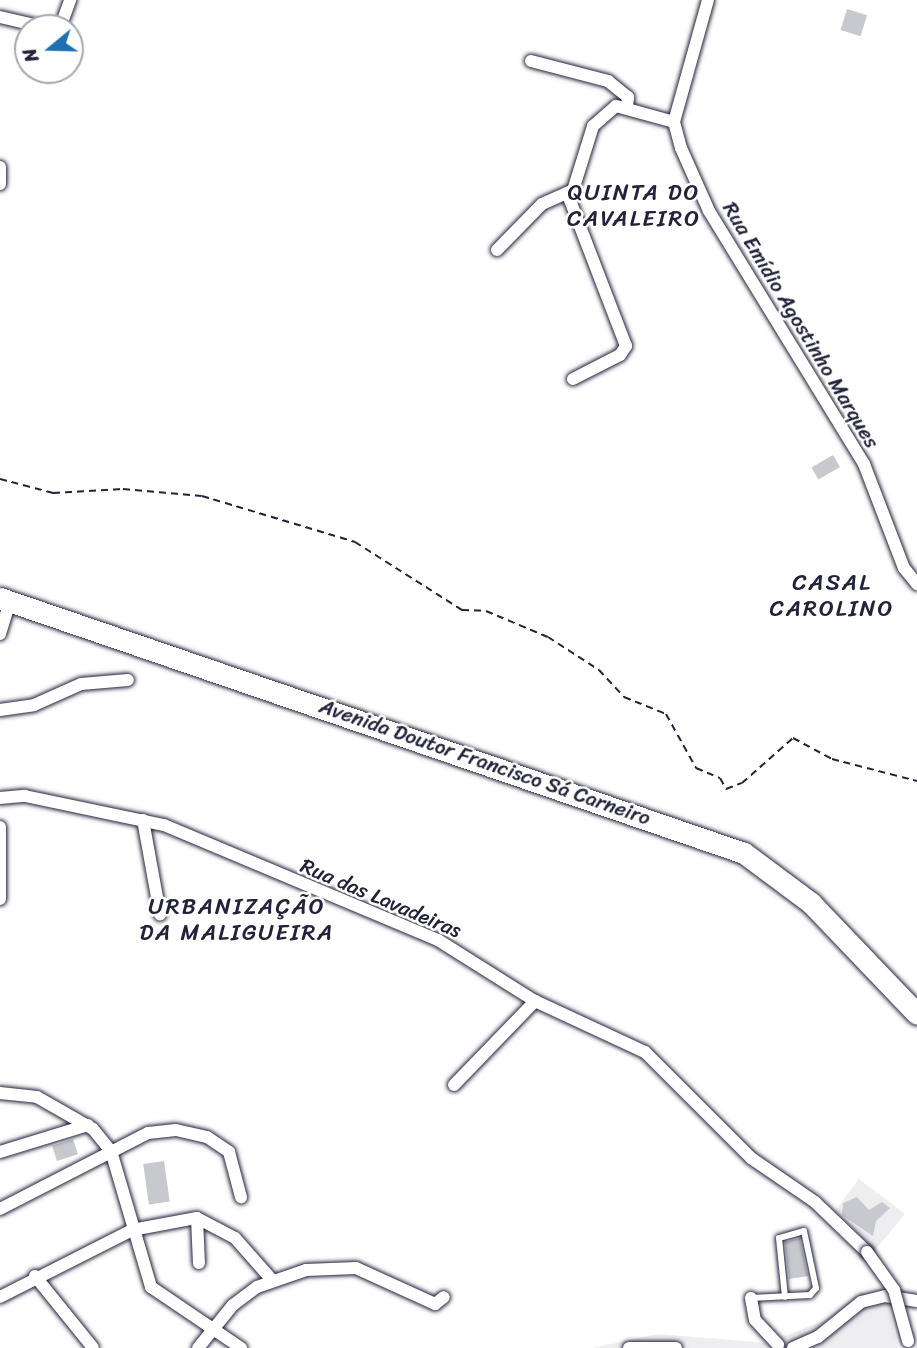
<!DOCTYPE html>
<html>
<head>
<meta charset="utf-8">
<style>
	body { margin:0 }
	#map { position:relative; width:917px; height:1348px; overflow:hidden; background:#fff; font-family:Sriracha,sans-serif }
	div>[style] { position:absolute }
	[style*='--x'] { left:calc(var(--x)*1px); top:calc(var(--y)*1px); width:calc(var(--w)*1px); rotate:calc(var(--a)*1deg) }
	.built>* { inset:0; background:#eeeef1 }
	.building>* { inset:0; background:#c8c8cf; transform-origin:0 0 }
	.path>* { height:2px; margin-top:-1px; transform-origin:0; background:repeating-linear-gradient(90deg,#22223b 0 7px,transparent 0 12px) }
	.roads { filter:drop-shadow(0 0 2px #22223b) drop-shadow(0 0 2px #22223b) }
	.lane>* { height:6px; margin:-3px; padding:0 3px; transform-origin:3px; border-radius:3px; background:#fff }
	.street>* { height:12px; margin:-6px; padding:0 6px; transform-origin:6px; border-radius:6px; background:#fff }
	.primary>* { height:21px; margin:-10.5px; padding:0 10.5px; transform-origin:10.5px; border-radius:10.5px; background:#fff }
	.bridges { filter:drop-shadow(0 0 2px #22223b) drop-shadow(0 0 2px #22223b) }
	.street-bridge>* { height:12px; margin:-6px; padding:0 6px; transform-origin:6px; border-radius:6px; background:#fff }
	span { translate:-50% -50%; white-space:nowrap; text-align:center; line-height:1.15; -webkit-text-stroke:5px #fff; paint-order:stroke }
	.street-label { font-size:21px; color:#22223b }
	.neighbourhood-label { font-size:23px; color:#22223b; letter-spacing:2px }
	.north { position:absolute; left:14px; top:14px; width:70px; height:70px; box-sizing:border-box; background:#fff; border:2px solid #a7a7b1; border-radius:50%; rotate:251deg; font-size:19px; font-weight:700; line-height:28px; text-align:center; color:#22223b }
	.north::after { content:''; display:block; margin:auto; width:24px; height:32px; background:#1f6fb2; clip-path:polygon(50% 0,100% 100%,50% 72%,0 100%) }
</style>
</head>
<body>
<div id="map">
	<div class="built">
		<div style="clip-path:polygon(859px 1179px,905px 1214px,875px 1250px,835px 1211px)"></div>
		<div style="clip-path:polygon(861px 1292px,888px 1303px,898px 1348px,592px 1348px,658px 1334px,767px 1343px,825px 1320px)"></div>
	</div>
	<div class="building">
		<div style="left:847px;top:9px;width:21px;height:22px;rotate:17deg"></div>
		<div style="left:833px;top:455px;width:14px;height:25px;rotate:60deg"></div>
		<div style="left:73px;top:1139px;width:16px;height:22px;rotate:72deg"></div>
		<div style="left:164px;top:1161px;width:41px;height:21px;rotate:82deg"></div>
		<div style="clip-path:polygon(857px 1197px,869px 1210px,882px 1202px,890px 1208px,876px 1221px,873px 1236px,842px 1215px,843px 1203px)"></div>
		<div style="clip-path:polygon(800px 1238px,808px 1276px,789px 1279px,785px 1242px)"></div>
	</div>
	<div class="path">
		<div style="--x:0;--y:479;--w:55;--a:14.8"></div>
		<div style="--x:53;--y:493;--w:70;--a:-3.3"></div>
		<div style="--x:123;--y:489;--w:79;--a:5.1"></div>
		<div style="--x:202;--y:496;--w:160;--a:16.7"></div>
		<div style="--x:355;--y:542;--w:127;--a:32.4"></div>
		<div style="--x:462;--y:610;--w:24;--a:2"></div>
		<div style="--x:486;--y:611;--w:67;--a:22.8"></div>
		<div style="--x:548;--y:637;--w:61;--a:32.9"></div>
		<div style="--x:599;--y:670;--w:37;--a:47"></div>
		<div style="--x:624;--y:697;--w:45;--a:22"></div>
		<div style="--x:666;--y:714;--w:62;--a:60.9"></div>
		<div style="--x:696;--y:768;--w:26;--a:23"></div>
		<div style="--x:720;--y:778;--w:13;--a:61"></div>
		<div style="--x:726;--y:789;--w:17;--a:-21"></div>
		<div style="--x:742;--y:783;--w:68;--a:-41.4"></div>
		<div style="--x:793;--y:738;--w:44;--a:28.3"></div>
		<div style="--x:832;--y:759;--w:88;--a:14.5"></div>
	</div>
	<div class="roads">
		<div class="lane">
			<div style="--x:751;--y:1298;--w:59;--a:-2.9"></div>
			<div style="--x:810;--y:1295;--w:9;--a:-49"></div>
			<div style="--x:816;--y:1288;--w:58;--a:-101.9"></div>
			<div style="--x:804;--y:1231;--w:26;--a:164"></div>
			<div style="--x:779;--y:1238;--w:59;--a:84.2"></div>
		</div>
		<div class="street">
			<div style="--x:708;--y:0;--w:127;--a:105.6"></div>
			<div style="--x:674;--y:122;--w:27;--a:75"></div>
			<div style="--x:681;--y:148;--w:69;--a:66"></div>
			<div style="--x:709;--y:211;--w:297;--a:58.5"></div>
			<div style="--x:864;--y:464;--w:111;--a:69"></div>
			<div style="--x:904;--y:568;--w:21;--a:51"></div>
			<div style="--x:0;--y:17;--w:48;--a:13.2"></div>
			<div style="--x:60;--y:28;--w:30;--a:-70"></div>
			<div style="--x:531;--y:61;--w:80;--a:14.6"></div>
			<div style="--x:608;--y:81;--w:26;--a:39"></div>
			<div style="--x:628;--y:97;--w:10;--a:96"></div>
			<div style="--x:0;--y:167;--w:17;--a:90"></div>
			<div style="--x:497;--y:250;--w:64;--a:-45.6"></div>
			<div style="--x:542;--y:204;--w:32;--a:-24"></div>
			<div style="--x:573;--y:379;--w:53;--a:-27.1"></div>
			<div style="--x:620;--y:355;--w:11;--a:-56"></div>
			<div style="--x:626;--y:346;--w:156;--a:-111"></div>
			<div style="--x:570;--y:200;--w:77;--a:-72.7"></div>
			<div style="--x:593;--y:126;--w:30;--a:-41"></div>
			<div style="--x:616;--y:106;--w:60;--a:15.4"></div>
			<div style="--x:0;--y:634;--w:34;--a:-73"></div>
			<div style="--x:0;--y:710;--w:34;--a:-8"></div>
			<div style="--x:34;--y:705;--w:51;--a:-24.1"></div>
			<div style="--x:81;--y:684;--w:47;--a:-4.9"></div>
			<div style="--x:0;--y:798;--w:25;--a:-5"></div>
			<div style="--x:25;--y:796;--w:142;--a:11.8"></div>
			<div style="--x:164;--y:825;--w:297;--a:22.8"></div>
			<div style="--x:438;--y:940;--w:115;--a:32.2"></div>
			<div style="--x:535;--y:1001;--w:121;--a:24.9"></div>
			<div style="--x:645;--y:1052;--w:150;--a:45"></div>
			<div style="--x:751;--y:1158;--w:78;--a:34.5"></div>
			<div style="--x:815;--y:1202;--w:72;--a:43.9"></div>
			<div style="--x:143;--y:820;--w:96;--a:79.7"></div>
			<div style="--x:0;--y:827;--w:72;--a:90"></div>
			<div style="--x:454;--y:1085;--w:117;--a:-46"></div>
			<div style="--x:0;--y:1093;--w:37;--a:6"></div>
			<div style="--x:37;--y:1097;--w:64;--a:29.7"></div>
			<div style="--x:93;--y:1129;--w:28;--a:51"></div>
			<div style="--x:111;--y:1151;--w:142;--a:73.6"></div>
			<div style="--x:151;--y:1287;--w:109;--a:34.1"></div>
			<div style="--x:0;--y:1152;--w:92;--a:-17.1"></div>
			<div style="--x:0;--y:1209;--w:166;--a:-27.2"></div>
			<div style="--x:148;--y:1133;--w:28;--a:-6"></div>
			<div style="--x:176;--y:1130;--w:32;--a:13"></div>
			<div style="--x:207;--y:1137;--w:27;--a:34"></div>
			<div style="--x:229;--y:1152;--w:47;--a:75.1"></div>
			<div style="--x:197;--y:1218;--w:45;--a:87.5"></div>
			<div style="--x:35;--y:1276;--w:92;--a:51.1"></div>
			<div style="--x:0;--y:1297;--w:148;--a:-26.9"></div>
			<div style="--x:132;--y:1230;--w:66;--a:-10.5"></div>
			<div style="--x:197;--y:1218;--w:43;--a:27.8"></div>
			<div style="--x:235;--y:1238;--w:56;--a:48.6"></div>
			<div style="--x:751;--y:1298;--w:22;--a:80"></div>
			<div style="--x:755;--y:1320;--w:34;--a:47"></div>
			<div style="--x:198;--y:1348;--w:55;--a:-50.9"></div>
			<div style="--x:233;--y:1305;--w:30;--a:-37"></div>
			<div style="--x:257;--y:1287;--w:52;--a:-19.1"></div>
			<div style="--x:306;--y:1270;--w:50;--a:-2.3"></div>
			<div style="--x:356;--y:1268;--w:87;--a:24.5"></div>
			<div style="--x:435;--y:1304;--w:11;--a:-38"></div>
			<div style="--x:629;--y:1348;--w:47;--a:0"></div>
			<div style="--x:793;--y:1348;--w:27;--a:-24"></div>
			<div style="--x:818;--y:1337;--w:55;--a:-39.1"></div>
			<div style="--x:861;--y:1302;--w:25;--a:-14"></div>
			<div style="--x:885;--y:1296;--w:32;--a:9"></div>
		</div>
		<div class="primary">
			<div style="--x:0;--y:598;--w:786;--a:18.92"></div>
			<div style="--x:744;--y:853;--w:84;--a:36.7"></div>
			<div style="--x:811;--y:903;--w:153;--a:46.3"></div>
		</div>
	</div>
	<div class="bridges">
		<div class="street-bridge">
			<div style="--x:867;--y:1252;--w:47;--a:54.6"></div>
			<div style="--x:894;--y:1290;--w:53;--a:74.6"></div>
		</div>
	</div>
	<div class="street-label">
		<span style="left:801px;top:325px;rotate:59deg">Rua Emídio Agostinho Marques</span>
		<span style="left:485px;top:762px;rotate:19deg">Avenida Doutor Francisco Sá Carneiro</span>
		<span style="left:381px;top:898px;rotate:23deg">Rua das Lavadeiras</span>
	</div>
	<div class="neighbourhood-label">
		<span style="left:634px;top:206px">QUINTA DO<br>CAVALEIRO</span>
		<span style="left:832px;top:596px">CASAL<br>CAROLINO</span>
		<span style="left:237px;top:920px">URBANIZAÇÃO<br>DA MALIGUEIRA</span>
	</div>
	<div class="north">N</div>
</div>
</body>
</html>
